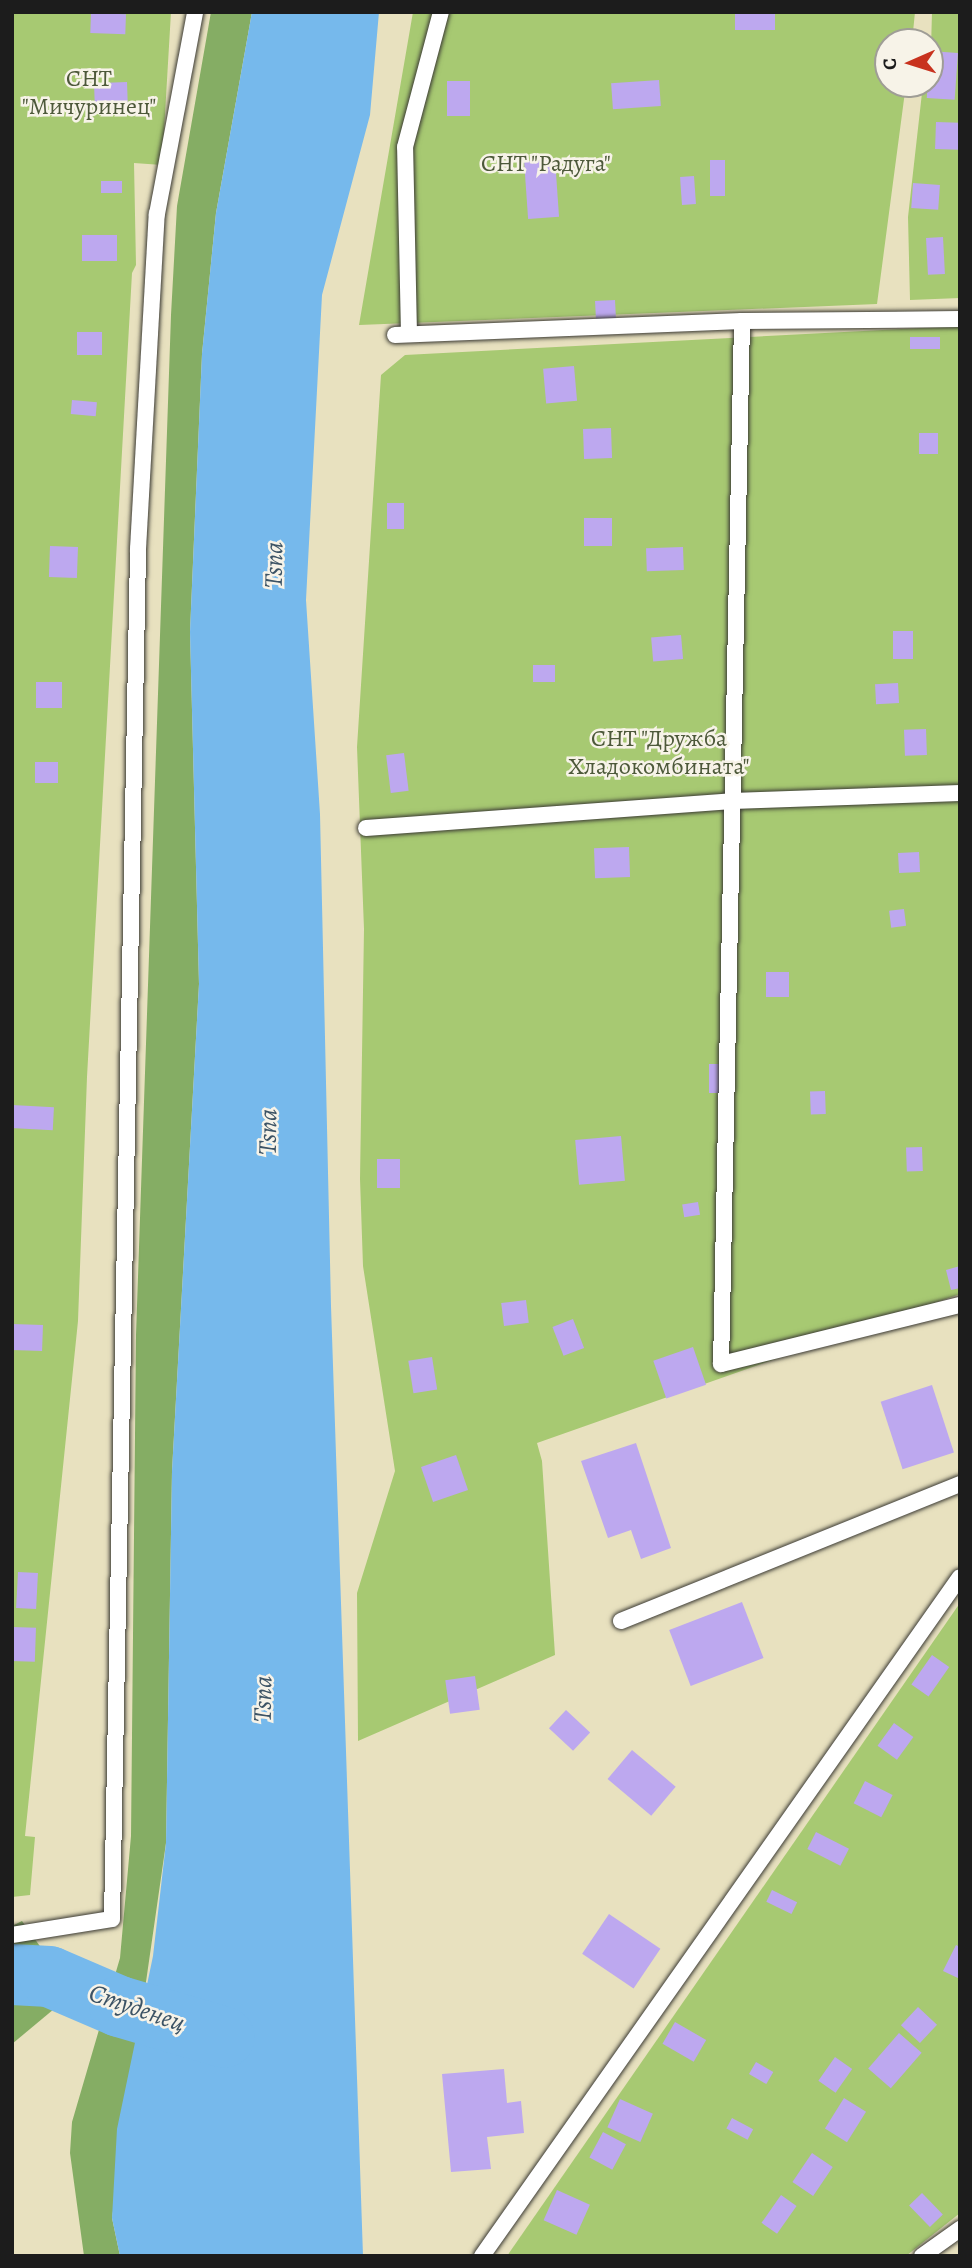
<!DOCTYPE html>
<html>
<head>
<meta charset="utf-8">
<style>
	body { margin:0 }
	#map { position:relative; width:972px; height:2268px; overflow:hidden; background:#e8e1bf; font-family:Alegreya,serif }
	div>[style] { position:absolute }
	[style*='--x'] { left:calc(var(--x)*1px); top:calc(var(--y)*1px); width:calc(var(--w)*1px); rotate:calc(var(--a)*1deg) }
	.green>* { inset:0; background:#a7c972 }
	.forest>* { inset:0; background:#85ad64 }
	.water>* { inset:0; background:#76b9ec }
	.river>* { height:61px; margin:-30.5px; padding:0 30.5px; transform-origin:30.5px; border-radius:30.5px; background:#76b9ec }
	.building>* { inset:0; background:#bda8ef; transform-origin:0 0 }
	.roads { filter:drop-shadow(0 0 2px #3b3a34) drop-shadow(0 0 2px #3b3a34) }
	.lane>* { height:16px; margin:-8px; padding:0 8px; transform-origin:8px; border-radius:8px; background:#fff }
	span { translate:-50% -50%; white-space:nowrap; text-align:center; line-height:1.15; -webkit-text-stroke:5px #f7f3e8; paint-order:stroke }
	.park-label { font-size:24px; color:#4d593a }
	.water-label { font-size:26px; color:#3c5365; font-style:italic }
	.frame { position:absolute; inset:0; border:14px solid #1c1c1c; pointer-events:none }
	.north { position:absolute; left:874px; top:28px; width:70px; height:70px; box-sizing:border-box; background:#f7f3e8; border:2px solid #9f9d96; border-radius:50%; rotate:267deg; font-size:19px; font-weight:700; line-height:28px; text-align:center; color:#1c1c1c }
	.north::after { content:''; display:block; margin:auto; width:24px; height:32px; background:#c8321e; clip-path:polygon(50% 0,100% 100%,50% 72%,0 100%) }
</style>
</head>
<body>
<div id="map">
	<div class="green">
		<div style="clip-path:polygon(12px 12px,171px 12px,162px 165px,134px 163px,136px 265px,132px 273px,87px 1077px,78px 1321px,25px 1836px,35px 1837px,30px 1895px,12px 1897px)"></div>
		<div style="clip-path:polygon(413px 12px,915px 12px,912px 42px,888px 42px,888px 84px,906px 84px,877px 304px,359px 325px)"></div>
		<div style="clip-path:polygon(932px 12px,960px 12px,960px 298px,910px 300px,908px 217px,923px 84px,930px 84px)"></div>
		<div style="clip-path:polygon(960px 326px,960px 1294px,537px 1443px,542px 1461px,555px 1655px,358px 1741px,357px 1593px,395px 1471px,363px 1266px,360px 1179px,364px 929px,357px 747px,381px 375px,405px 355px)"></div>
		<div style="clip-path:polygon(960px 1603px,960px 2213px,906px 2256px,507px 2256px)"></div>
	</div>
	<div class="forest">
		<div style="clip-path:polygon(211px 12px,252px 12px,216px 213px,202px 354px,190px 632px,199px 984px,172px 1471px,166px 1843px,112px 2218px,120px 2256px,84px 2256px,70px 2153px,72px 2122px,120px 1958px,131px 1836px,136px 1335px,171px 315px,177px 206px)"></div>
		<div style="clip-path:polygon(22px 1921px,59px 1973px,60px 2004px,12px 2044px,12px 1926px)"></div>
	</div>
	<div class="water">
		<div style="clip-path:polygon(252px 12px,379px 12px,370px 115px,322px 295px,306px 600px,320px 814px,331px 1306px,363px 2256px,120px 2256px,112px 2218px,117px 2129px,153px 1956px,166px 1843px,172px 1471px,199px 984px,190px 632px,202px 354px,216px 213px)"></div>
	</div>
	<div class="river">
		<div style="--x:12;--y:1974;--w:37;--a:3"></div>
		<div style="--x:49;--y:1976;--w:76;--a:23.2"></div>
		<div style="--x:119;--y:2006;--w:109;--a:16.4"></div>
	</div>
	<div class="building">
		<div style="left:735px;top:12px;width:40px;height:18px"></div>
		<div style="left:91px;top:13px;width:35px;height:20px;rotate:2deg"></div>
		<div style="left:930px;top:51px;width:28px;height:47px;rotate:4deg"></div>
		<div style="left:659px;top:80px;width:26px;height:48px;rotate:86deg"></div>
		<div style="left:447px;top:81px;width:23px;height:35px"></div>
		<div style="left:127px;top:82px;width:23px;height:33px;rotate:88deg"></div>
		<div style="left:936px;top:122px;width:24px;height:27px;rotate:2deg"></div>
		<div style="left:555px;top:159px;width:58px;height:31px;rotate:86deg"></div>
		<div style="left:710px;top:160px;width:15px;height:36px"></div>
		<div style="left:694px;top:176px;width:28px;height:14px;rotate:86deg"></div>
		<div style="left:101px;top:181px;width:21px;height:12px"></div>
		<div style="left:913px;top:183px;width:27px;height:25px;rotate:4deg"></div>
		<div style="left:82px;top:235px;width:35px;height:26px"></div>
		<div style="left:943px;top:237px;width:37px;height:17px;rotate:87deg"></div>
		<div style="left:615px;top:300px;width:20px;height:20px;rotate:87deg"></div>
		<div style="left:77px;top:332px;width:25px;height:23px"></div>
		<div style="left:910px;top:337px;width:30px;height:12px"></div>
		<div style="left:574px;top:366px;width:35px;height:31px;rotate:85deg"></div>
		<div style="left:72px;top:400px;width:25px;height:14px;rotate:5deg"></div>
		<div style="left:611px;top:428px;width:30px;height:28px;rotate:88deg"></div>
		<div style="left:919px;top:433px;width:19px;height:21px"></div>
		<div style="left:387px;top:503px;width:17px;height:26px"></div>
		<div style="left:584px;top:518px;width:28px;height:28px"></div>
		<div style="left:50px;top:546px;width:28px;height:31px;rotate:2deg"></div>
		<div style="left:683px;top:547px;width:23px;height:37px;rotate:88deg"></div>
		<div style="left:893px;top:631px;width:20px;height:28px"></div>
		<div style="left:681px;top:635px;width:24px;height:30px;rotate:85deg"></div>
		<div style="left:555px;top:665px;width:17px;height:22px;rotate:90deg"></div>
		<div style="left:36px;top:682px;width:26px;height:26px"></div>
		<div style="left:898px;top:683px;width:20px;height:23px;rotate:87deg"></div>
		<div style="left:926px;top:729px;width:26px;height:22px;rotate:88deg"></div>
		<div style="left:404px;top:753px;width:38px;height:18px;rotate:83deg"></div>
		<div style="left:35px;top:762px;width:23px;height:21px"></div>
		<div style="left:629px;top:847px;width:30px;height:35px;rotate:88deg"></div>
		<div style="left:919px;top:852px;width:20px;height:21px;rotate:87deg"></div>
		<div style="left:904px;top:909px;width:17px;height:15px;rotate:83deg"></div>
		<div style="left:766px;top:972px;width:23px;height:25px"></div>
		<div style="left:709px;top:1064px;width:22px;height:29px"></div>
		<div style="left:825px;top:1091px;width:23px;height:15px;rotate:88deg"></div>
		<div style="left:12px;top:1105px;width:42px;height:23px;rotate:3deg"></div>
		<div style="left:621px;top:1136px;width:45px;height:46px;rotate:85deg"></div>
		<div style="left:922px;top:1147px;width:24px;height:16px;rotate:88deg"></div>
		<div style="left:377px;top:1159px;width:23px;height:29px"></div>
		<div style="left:698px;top:1202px;width:13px;height:16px;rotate:81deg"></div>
		<div style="clip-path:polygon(960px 1266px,960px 1288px,951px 1290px,946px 1270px)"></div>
		<div style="left:526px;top:1300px;width:23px;height:25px;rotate:83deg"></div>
		<div style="left:573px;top:1319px;width:31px;height:22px;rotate:69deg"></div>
		<div style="left:12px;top:1324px;width:31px;height:26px;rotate:2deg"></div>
		<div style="left:693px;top:1347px;width:40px;height:42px;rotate:71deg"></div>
		<div style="left:432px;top:1357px;width:33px;height:24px;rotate:81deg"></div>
		<div style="left:932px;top:1385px;width:71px;height:54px;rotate:72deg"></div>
		<div style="clip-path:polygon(636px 1443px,671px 1548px,641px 1559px,631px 1530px,608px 1538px,581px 1461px)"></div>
		<div style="left:456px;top:1455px;width:37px;height:37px;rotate:71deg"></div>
		<div style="left:18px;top:1572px;width:20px;height:36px;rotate:3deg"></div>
		<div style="left:742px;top:1602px;width:60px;height:78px;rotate:69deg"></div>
		<div style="left:12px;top:1627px;width:24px;height:34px;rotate:2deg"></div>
		<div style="left:932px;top:1655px;width:21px;height:36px;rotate:35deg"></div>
		<div style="left:475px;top:1676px;width:34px;height:30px;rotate:82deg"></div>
		<div style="left:566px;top:1710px;width:33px;height:25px;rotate:43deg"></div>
		<div style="left:894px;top:1723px;width:24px;height:28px;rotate:36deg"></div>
		<div style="left:632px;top:1750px;width:57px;height:38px;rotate:40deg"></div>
		<div style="left:865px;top:1781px;width:31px;height:25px;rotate:27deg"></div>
		<div style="left:816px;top:1832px;width:37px;height:19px;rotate:27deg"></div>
		<div style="left:772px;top:1890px;width:28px;height:13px;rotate:26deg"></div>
		<div style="left:609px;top:1914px;width:62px;height:48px;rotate:34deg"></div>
		<div style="clip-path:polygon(956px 1945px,960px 1947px,960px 1979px,943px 1971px)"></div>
		<div style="left:918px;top:2007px;width:26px;height:25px;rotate:43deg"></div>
		<div style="left:675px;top:2022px;width:36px;height:25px;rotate:30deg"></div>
		<div style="left:899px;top:2033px;width:30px;height:47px;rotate:41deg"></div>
		<div style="left:835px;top:2057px;width:21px;height:29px;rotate:35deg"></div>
		<div style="left:756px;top:2062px;width:20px;height:14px;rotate:30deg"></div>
		<div style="clip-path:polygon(504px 2069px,507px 2103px,521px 2101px,524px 2133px,487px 2137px,491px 2169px,451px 2172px,442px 2074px)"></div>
		<div style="left:844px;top:2098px;width:26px;height:36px;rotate:32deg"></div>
		<div style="left:620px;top:2099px;width:36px;height:31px;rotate:24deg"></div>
		<div style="left:732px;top:2118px;width:24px;height:12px;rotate:28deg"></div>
		<div style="left:603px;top:2132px;width:26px;height:29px;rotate:28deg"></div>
		<div style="left:812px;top:2153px;width:25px;height:35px;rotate:34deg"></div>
		<div style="left:557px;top:2190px;width:36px;height:33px;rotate:24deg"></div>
		<div style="left:922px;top:2193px;width:30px;height:18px;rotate:46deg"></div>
		<div style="left:781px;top:2195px;width:19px;height:34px;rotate:35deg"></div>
	</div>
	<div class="roads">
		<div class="lane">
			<div style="--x:742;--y:321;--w:1043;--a:91.15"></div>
			<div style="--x:721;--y:1364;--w:246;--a:-13.9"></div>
			<div style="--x:409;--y:334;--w:187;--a:-91.2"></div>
			<div style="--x:405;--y:147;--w:140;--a:-75.1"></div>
			<div style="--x:395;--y:335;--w:347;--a:-2.3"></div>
			<div style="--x:742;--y:321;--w:218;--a:-0.5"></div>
			<div style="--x:366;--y:828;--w:367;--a:-4.2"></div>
			<div style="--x:732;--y:801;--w:228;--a:-2"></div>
			<div style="--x:621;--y:1621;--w:366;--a:-22"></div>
			<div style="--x:12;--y:1935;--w:101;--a:-9.1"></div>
			<div style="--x:112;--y:1919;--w:1370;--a:-88.91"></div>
			<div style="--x:138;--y:549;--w:336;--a:-86.8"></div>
			<div style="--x:157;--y:214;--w:206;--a:-79.3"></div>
			<div style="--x:482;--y:2256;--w:830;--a:-54.86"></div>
			<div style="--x:922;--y:2256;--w:47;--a:-35.4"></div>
		</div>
	</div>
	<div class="park-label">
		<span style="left:89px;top:93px">СНТ<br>"Мичуринец"</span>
		<span style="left:546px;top:164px">СНТ "Радуга"</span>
		<span style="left:659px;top:753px">СНТ "Дружба<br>Хладокомбината"</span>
	</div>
	<div class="water-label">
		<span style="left:274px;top:565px;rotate:-89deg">Tsna</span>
		<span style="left:268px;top:1132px;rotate:-89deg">Tsna</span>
		<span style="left:263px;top:1699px;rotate:-89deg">Tsna</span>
		<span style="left:137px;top:2008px;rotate:19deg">Студенец</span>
	</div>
	<div class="frame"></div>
	<div class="north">С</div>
</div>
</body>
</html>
